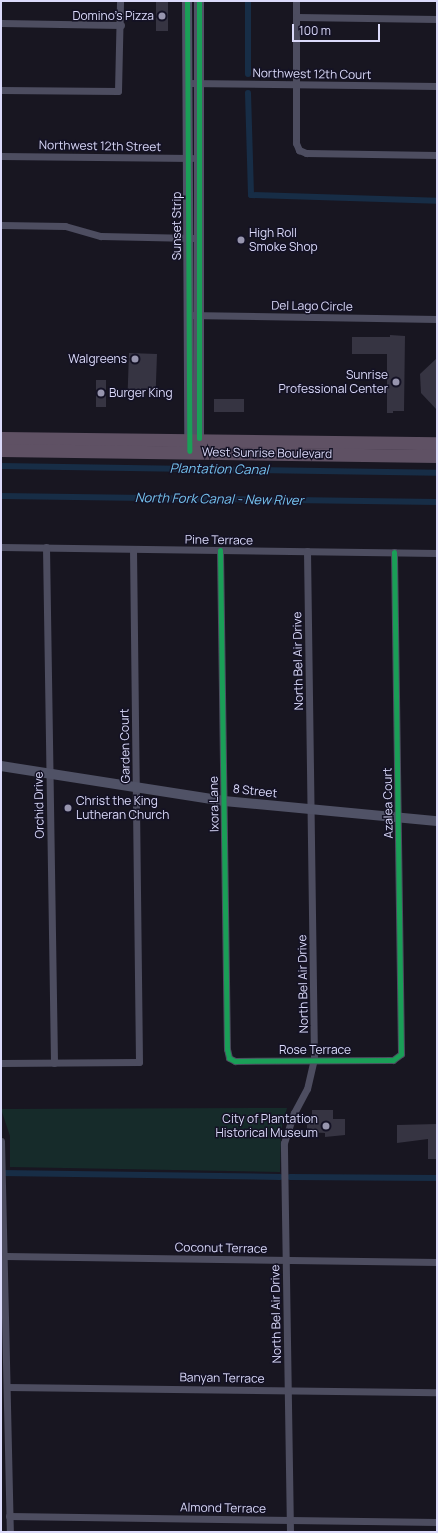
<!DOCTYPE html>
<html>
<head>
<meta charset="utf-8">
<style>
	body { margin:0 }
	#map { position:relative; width:438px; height:1533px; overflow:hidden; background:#181621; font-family:Manrope,sans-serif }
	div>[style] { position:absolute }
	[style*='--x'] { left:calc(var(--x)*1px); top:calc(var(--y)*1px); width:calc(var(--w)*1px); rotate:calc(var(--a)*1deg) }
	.green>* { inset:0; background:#162b2a }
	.canal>* { height:6px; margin:-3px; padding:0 3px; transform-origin:3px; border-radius:3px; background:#172d46 }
	.building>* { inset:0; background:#363442; transform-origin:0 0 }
	.street>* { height:7px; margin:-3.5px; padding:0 3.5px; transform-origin:3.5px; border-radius:3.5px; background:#4d4d60 }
	.secondary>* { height:10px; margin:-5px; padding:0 5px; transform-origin:5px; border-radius:5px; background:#505266 }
	.highway>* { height:13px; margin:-6.5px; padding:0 6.5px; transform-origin:6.5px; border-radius:6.5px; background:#5f5164 }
	.cycleway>* { height:5px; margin:-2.5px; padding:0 2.5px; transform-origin:2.5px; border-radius:2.5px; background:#1a9f57 }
	.dots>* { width:11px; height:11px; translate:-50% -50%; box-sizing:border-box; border:2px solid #141225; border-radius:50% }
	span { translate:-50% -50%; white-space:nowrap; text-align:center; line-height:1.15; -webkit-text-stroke:3px #141225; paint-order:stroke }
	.poi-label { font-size:12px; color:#dbdafa }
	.right { translate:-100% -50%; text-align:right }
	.left { translate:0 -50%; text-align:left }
	.street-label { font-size:12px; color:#dbdafa }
	.water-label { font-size:13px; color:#75c2ee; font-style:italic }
	.frame { position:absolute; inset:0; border:2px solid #dbdafa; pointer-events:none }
	.scale { position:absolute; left:292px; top:24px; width:88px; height:18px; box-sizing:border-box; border:2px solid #dbdafa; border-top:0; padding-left:5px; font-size:12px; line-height:14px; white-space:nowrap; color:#dbdafa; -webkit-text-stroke:3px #141225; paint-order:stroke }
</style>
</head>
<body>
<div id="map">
	<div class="green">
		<div style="clip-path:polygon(287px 1108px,281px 1130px,280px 1172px,10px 1167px,10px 1136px,1px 1109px)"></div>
	</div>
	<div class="canal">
		<div style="--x:248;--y:1;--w:73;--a:90"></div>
		<div style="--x:248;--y:93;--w:102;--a:88.3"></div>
		<div style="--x:251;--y:195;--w:186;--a:1.8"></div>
		<div style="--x:1;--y:466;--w:436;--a:0.9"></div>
		<div style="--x:1;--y:496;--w:436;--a:0.8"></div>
		<div style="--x:1;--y:1173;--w:279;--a:0.8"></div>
		<div style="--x:290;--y:1177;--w:147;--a:0.4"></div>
	</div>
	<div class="building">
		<div style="left:156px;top:1px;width:12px;height:30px"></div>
		<div style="clip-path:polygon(390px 335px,405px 336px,404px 411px,393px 411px,393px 413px,387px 413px,387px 354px,352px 354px,352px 337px,390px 337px)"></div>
		<div style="left:129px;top:353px;width:28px;height:36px;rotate:2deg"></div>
		<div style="clip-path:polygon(437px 358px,437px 410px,421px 393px,420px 374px)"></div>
		<div style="left:96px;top:380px;width:10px;height:27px"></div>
		<div style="left:214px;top:399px;width:30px;height:13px"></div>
		<div style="clip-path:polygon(312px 1110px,333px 1110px,333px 1119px,345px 1119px,345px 1135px,325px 1137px,325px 1133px,307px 1132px,307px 1118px,312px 1115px)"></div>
		<div style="clip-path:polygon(437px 1124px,437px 1159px,428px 1159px,428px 1139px,397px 1143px,397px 1125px)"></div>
	</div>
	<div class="street">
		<div style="--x:296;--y:1;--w:142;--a:90"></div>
		<div style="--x:296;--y:143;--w:8;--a:67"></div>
		<div style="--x:299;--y:150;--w:8;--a:23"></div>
		<div style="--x:306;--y:153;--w:131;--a:0.9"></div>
		<div style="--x:297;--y:17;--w:140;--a:0.8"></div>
		<div style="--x:1;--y:23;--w:120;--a:1"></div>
		<div style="--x:188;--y:83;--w:249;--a:0.7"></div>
		<div style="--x:1;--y:90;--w:117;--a:0.5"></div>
		<div style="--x:118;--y:91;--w:90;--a:-88.7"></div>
		<div style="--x:1;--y:156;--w:191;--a:0.6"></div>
		<div style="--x:1;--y:225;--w:64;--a:0.9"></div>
		<div style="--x:65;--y:226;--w:37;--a:16"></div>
		<div style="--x:101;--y:236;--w:92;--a:1.2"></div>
		<div style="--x:187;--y:315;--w:250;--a:0.9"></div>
		<div style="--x:1;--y:547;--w:436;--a:0.8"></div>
		<div style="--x:46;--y:547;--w:516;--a:89.11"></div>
		<div style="--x:220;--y:550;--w:499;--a:89.2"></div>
		<div style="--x:227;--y:1049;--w:9;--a:77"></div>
		<div style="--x:229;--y:1058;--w:7;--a:27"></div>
		<div style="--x:235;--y:1061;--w:158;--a:-0.4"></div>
		<div style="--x:393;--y:1060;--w:10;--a:-37"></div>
		<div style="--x:401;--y:1054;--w:502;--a:-90.8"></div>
		<div style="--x:1;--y:1063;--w:138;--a:-0.4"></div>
		<div style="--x:139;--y:1062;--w:513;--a:-90.67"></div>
		<div style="--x:1;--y:1141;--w:391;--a:88.7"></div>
		<div style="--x:5;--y:1256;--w:432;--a:0.8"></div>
		<div style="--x:7;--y:1387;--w:430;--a:0.7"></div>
		<div style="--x:9;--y:1516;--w:428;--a:0.8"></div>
		<div style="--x:290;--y:1532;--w:389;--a:-90.9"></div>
		<div style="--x:284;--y:1143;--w:32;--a:-72"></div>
		<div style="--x:294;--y:1113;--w:27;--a:-62"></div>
		<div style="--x:307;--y:1089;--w:31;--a:-77"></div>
		<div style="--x:314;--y:1059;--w:508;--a:-90.79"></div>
	</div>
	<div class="secondary">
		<div style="--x:187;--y:1;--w:446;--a:89.7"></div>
		<div style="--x:199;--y:1;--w:446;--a:90"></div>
		<div style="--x:1;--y:766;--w:226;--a:8.9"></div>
		<div style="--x:224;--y:801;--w:214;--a:5.4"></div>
	</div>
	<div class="highway">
		<div style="--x:1;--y:438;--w:436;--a:0.7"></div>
		<div style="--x:1;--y:450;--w:436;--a:0.8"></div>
	</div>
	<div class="cycleway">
		<div style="--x:187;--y:1;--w:450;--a:89.7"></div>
		<div style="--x:199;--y:1;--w:437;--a:90"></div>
		<div style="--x:220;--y:550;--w:499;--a:89.2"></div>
		<div style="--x:227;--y:1049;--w:9;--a:77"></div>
		<div style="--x:229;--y:1058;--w:7;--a:27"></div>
		<div style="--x:235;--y:1061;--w:158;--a:-0.4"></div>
		<div style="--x:393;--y:1060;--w:10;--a:-37"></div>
		<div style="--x:401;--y:1054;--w:502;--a:-90.8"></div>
	</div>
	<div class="dots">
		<div style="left:162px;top:16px;background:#9795ae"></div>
		<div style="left:241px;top:240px;background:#9795ae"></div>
		<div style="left:135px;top:359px;background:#9795ae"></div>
		<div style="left:396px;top:382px;background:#9795ae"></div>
		<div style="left:101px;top:393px;background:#9795ae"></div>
		<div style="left:68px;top:808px;background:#9795ae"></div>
		<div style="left:326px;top:1126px;background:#9795ae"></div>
	</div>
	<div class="poi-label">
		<span class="right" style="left:154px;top:16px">Domino's Pizza</span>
		<span class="left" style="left:249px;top:240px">High Roll<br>Smoke Shop</span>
		<span class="right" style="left:127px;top:359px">Walgreens</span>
		<span class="right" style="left:388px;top:382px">Sunrise<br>Professional Center</span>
		<span class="left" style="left:109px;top:393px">Burger King</span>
		<span class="left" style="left:76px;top:808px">Christ the King<br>Lutheran Church</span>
		<span class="right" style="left:318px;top:1126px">City of Plantation<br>Historical Museum</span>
	</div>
	<div class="street-label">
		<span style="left:312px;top:74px;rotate:1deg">Northwest 12th Court</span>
		<span style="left:100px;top:146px;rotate:1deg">Northwest 12th Street</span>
		<span style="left:177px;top:226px;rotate:-90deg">Sunset Strip</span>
		<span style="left:312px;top:306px;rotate:1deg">Del Lago Circle</span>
		<span style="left:267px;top:453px;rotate:1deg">West Sunrise Boulevard</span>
		<span style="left:219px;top:540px;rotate:1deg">Pine Terrace</span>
		<span style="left:298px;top:661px;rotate:-91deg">North Bel Air Drive</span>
		<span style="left:125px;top:746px;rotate:-91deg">Garden Court</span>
		<span style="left:255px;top:791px;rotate:6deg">8 Street</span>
		<span style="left:388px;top:803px;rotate:-91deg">Azalea Court</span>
		<span style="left:214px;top:804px;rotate:-91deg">Ixora Lane</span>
		<span style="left:39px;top:805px;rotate:-91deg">Orchid Drive</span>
		<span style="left:303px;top:984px;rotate:-91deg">North Bel Air Drive</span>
		<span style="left:315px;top:1050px">Rose Terrace</span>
		<span style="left:221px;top:1248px;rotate:1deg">Coconut Terrace</span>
		<span style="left:276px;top:1314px;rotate:-91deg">North Bel Air Drive</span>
		<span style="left:222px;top:1378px;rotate:1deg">Banyan Terrace</span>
		<span style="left:223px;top:1508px;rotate:1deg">Almond Terrace</span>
	</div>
	<div class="water-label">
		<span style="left:219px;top:469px;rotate:1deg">Plantation Canal</span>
		<span style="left:219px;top:499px;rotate:1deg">North Fork Canal - New River</span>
	</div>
	<div class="frame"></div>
	<div class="scale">100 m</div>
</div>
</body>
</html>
